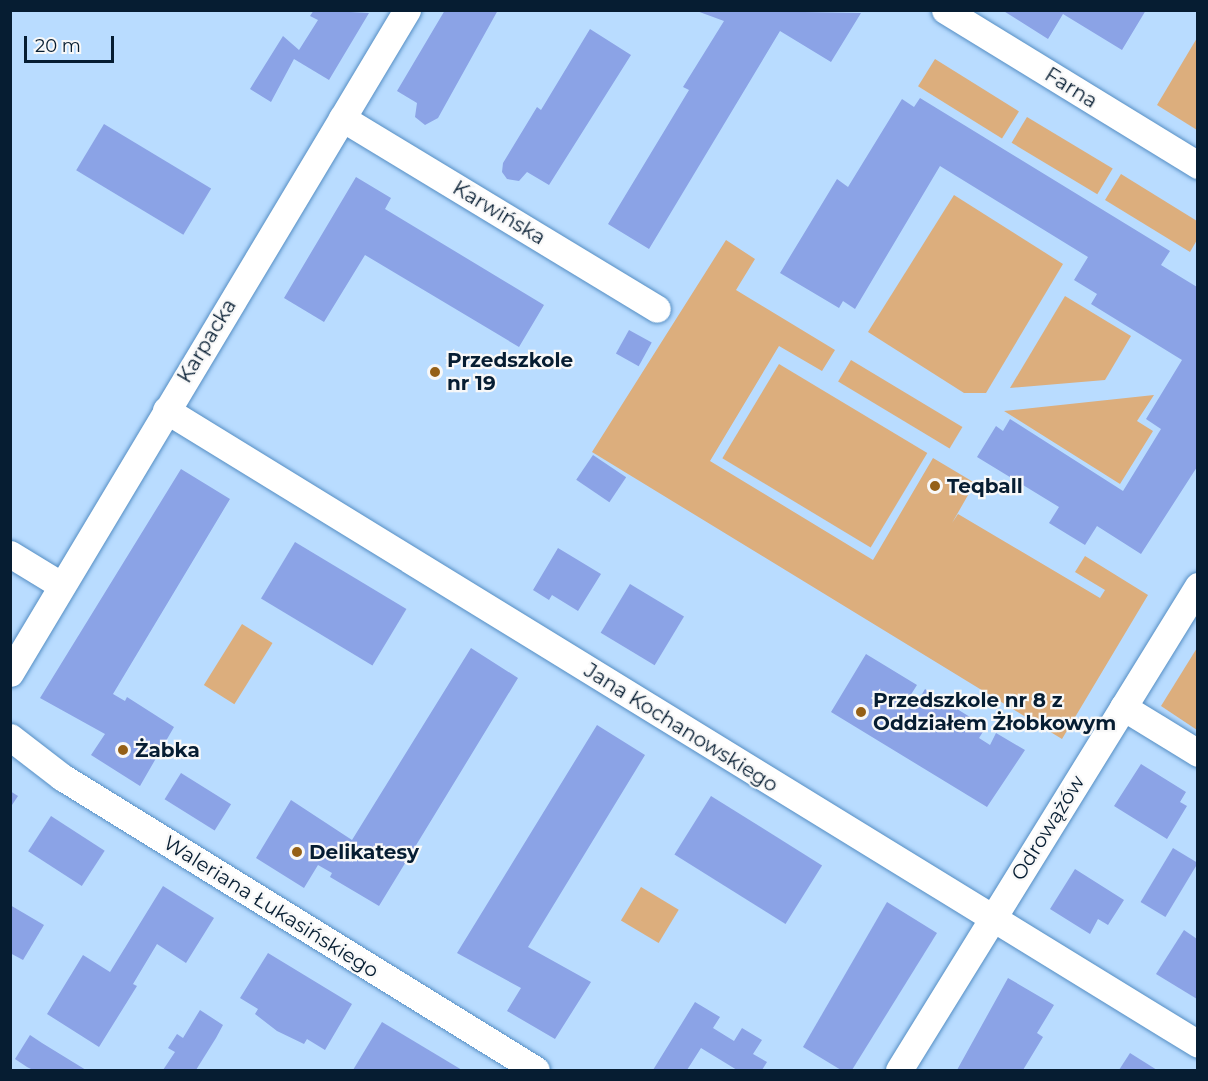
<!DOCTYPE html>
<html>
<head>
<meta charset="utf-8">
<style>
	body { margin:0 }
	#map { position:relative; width:1208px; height:1081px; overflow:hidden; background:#b9dcff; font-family:Montserrat,sans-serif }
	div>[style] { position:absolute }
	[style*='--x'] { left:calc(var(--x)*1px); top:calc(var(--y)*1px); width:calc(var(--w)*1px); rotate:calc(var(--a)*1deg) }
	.green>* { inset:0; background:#dcae7d; transform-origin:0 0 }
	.building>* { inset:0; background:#8ba3e6; transform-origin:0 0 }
	.roads { filter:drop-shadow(0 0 2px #558ec4) drop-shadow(0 0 2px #558ec4) }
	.minor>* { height:27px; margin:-13.5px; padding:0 13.5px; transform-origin:13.5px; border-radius:13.5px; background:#fff }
	.dots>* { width:16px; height:16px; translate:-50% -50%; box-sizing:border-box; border:3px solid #f8f8f8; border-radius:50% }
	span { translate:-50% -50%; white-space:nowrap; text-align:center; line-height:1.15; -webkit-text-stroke:4.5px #f8f8f8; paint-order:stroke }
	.street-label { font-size:20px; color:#061d32 }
	.poi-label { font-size:20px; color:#061d32; font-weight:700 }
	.left { translate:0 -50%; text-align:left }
	.frame { position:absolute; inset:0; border:12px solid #061d32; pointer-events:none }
	.scale { position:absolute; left:24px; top:36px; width:90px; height:27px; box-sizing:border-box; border:3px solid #061d32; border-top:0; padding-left:8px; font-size:18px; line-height:21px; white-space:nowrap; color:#061d32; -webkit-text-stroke:4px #f8f8f8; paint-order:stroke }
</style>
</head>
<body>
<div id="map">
	<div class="green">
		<div style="clip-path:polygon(1197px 38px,1197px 130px,1157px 105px)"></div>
		<div style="left:935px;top:59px;width:99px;height:32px;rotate:32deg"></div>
		<div style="left:1027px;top:117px;width:100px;height:30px;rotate:31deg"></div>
		<div style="clip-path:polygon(1121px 174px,1197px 221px,1197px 240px,1190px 252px,1105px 200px)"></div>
		<div style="clip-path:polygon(954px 195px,1063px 264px,986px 393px,964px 393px,868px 332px)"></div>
		<div style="clip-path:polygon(726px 240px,755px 259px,736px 290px,835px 350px,822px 371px,779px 346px,710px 461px,873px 560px,933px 458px,975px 483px,952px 523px,958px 514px,1100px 598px,1105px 590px,1075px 572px,1085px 556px,1148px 595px,1062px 739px,592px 452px)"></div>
		<div style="clip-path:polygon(1065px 296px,1131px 336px,1105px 380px,1010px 388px)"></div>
		<div style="left:851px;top:360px;width:130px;height:25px;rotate:31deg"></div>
		<div style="left:779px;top:364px;width:173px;height:110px;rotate:31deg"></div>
		<div style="clip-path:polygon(1154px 395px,1137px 421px,1153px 431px,1120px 484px,1004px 411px)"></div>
		<div style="left:242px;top:624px;width:36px;height:72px;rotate:32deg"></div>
		<div style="clip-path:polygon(1197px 648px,1197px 730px,1161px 706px)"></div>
		<div style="left:641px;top:887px;width:44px;height:39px;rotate:31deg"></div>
	</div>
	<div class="building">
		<div style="clip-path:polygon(314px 10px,369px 13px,329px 80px,294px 59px,271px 102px,250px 89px,283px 36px,299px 50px,318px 20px,310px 16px)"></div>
		<div style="clip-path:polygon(445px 10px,498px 10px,438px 118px,425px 125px,415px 117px,417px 103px,397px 91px)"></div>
		<div style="clip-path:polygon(694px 10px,861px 13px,831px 62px,780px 31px,649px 249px,608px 224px,689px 90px,683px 87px,724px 21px)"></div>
		<div style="clip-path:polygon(1002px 10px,1146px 10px,1122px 50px,1063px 14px,1048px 39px)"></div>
		<div style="clip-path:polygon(590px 29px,631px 55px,549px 185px,527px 172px,519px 181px,507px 179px,502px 172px,503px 163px,537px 107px,541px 110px)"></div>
		<div style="clip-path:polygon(920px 98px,1170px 251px,1161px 265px,1197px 287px,1197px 467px,1141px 554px,1097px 526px,1085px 545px,1049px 523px,1059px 507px,977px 457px,996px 426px,1003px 431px,1010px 419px,1123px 491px,1161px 429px,1146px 419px,1182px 360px,1091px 304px,1097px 294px,1074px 280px,1088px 257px,940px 166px,855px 309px,843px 301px,839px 308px,780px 273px,837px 179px,848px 187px,902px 99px,914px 107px)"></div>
		<div style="left:104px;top:124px;width:125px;height:54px;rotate:31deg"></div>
		<div style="clip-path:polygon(356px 177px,391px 198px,385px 209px,544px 305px,519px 347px,365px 255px,324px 322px,284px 298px)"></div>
		<div style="left:629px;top:330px;width:26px;height:27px;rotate:29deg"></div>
		<div style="left:593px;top:455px;width:40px;height:30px;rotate:34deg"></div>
		<div style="clip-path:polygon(181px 469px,230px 499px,113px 694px,125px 701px,127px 697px,174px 727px,140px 786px,91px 755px,105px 734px,40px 698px)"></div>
		<div style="left:295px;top:542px;width:130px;height:66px;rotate:31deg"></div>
		<div style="clip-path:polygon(558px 548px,601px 574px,578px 611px,552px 595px,549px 600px,533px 590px)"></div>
		<div style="left:630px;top:584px;width:63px;height:57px;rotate:31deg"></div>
		<div style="clip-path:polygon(471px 648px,518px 678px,379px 906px,330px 877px,332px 873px,318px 865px,304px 888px,256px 858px,291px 800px,352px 840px)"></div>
		<div style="clip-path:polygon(866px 654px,917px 685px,910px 696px,918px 701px,925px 689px,986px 727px,979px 738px,990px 745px,996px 733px,1025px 750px,987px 807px,831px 712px)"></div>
		<div style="clip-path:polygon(597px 725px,645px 755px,528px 947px,591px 982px,555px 1039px,507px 1011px,521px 988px,457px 953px)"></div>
		<div style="clip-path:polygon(1141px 764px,1186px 792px,1180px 802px,1187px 806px,1167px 839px,1114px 806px)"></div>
		<div style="left:181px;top:773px;width:59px;height:31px;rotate:32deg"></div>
		<div style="clip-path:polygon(10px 791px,18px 796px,10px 808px)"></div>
		<div style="left:711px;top:796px;width:131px;height:69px;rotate:32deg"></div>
		<div style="left:51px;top:816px;width:64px;height:42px;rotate:33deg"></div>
		<div style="left:1173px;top:848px;width:29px;height:63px;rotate:31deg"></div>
		<div style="clip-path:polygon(1075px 869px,1124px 900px,1108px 925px,1098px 919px,1090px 934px,1050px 909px)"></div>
		<div style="clip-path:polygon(163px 886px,214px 918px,186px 963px,157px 944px,133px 984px,137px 986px,99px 1047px,47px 1014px,83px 955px,110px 972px)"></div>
		<div style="clip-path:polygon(887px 902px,937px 933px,852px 1070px,841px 1070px,803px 1047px)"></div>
		<div style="clip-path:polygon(10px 905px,44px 925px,23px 960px,10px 953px)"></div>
		<div style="clip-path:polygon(1184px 930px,1197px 939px,1197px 999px,1156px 974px)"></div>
		<div style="clip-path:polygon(268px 953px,352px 1004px,325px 1050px,307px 1039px,304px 1044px,277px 1031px,255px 1014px,258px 1009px,240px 998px)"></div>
		<div style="clip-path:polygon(1008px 978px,1054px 1005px,1037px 1033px,1043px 1037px,1023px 1070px,957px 1070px)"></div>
		<div style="clip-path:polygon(695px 1002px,720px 1017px,713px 1028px,734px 1041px,742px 1028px,762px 1040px,753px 1054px,767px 1062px,762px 1070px,737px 1070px,701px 1048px,687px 1070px,653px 1070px)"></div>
		<div style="clip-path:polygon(200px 1010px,223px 1025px,216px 1038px,196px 1070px,163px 1070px,175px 1052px,168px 1048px,177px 1034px,183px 1038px)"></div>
		<div style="clip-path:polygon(382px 1022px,462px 1070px,353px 1070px)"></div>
		<div style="clip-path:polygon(30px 1035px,42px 1043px,86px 1070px,33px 1070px,27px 1067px,15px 1059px)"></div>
		<div style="clip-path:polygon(1130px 1053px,1157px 1070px,1119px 1070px)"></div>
	</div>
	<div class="roads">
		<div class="minor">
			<div style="--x:945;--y:10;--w:297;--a:31.5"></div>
			<div style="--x:342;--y:118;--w:368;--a:31.2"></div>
			<div style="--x:166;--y:410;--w:1211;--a:31.56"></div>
			<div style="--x:10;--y:554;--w:60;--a:31.3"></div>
			<div style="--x:10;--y:673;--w:773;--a:-59.09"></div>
			<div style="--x:1123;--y:707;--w:88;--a:31.5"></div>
			<div style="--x:10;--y:737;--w:66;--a:37.6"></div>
			<div style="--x:62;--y:777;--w:557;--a:31.72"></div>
			<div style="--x:899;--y:1070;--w:569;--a:-58.29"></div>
		</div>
	</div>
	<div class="dots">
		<div style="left:435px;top:372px;background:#956017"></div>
		<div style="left:935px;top:486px;background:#956017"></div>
		<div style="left:861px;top:712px;background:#956017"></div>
		<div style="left:123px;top:750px;background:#956017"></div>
		<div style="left:297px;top:852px;background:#956017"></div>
	</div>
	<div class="street-label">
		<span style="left:1071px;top:88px;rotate:32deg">Farna</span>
		<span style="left:499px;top:213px;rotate:31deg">Karwińska</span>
		<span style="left:207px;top:341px;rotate:-59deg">Karpacka</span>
		<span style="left:681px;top:728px;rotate:32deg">Jana Kochanowskiego</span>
		<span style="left:1048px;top:828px;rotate:-58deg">Odrowążów</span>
		<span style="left:271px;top:907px;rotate:32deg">Waleriana Łukasińskiego</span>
	</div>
	<div class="poi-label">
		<span class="left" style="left:447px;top:372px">Przedszkole<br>nr 19</span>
		<span class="left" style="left:947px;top:486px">Teqball</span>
		<span class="left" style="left:873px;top:712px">Przedszkole nr 8 z<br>Oddziałem Żłobkowym</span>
		<span class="left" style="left:135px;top:750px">Żabka</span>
		<span class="left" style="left:309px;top:852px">Delikatesy</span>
	</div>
	<div class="frame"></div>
	<div class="scale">20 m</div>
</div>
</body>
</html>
